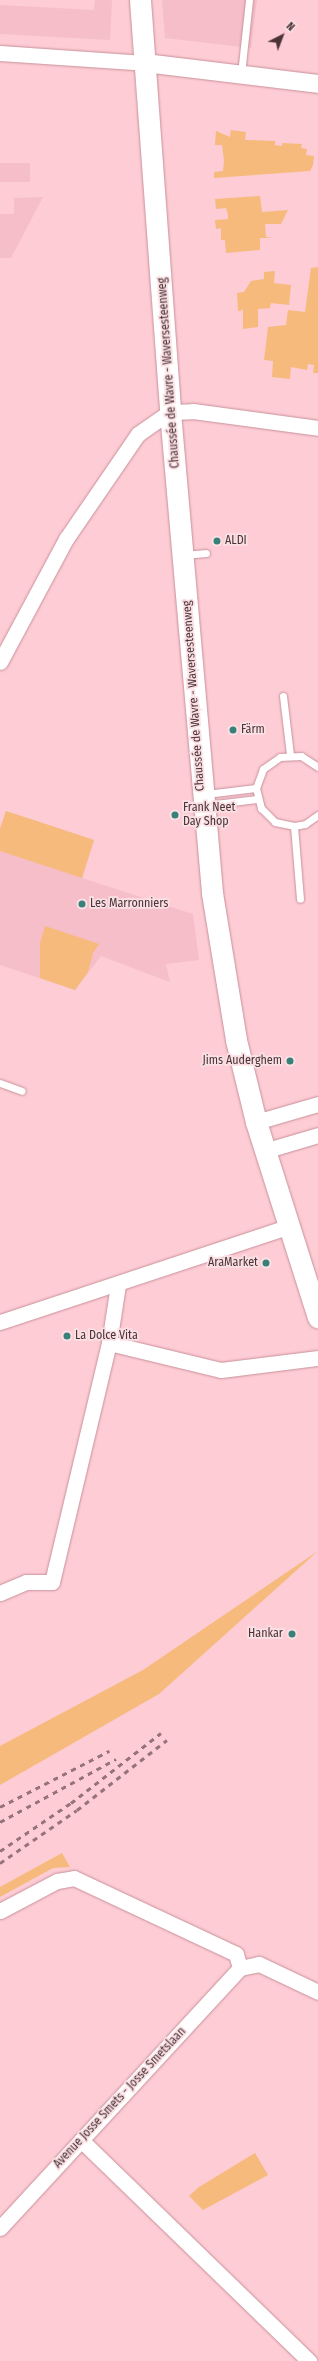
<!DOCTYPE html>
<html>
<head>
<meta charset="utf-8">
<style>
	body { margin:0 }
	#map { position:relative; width:318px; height:2361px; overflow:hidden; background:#fdccd4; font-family:"Fira Sans Condensed",sans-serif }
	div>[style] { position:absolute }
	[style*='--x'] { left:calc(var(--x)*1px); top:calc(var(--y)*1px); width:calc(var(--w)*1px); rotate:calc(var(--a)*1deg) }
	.built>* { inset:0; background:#f6bec8; transform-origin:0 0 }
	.green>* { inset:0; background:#f6ba7c }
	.roads { filter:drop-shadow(0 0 1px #c9909b) drop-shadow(0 0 1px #c9909b) }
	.service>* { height:7px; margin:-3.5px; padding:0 3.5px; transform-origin:3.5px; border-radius:3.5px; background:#fff }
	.minor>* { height:15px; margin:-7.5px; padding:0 7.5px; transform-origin:7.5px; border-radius:7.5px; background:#fff }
	.tertiary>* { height:18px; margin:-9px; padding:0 9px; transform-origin:9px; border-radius:9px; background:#fff }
	.secondary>* { height:21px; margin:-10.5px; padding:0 10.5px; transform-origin:10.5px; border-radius:10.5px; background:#fff }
	.rail>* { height:3px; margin-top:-1.5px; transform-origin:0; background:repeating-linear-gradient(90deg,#967379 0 5px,transparent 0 10px) }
	.dots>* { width:11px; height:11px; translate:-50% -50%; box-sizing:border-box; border:2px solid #fae0e4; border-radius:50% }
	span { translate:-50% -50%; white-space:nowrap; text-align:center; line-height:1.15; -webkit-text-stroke:3.5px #fae0e4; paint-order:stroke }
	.street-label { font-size:12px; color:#4b3337 }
	.poi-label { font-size:12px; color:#4b3337 }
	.left { translate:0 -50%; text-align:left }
	.right { translate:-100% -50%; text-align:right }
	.north { position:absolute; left:262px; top:16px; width:40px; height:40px; -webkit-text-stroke:3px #fae0e4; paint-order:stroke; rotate:42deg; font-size:11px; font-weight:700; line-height:16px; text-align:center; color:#4b3337 }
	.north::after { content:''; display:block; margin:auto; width:14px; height:18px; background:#4b3337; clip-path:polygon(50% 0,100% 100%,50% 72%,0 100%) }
</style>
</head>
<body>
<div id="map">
	<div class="built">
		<div style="clip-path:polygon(95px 0,112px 0,110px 40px,0 34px,0 5px,94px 10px)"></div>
		<div style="clip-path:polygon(162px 0,257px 0,251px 48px,165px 38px)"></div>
		<div style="left:0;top:163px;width:30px;height:19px"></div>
		<div style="clip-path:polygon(43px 197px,11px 258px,0 258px,0 214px,14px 214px,14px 198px)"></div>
		<div style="clip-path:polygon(6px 811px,94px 840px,82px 878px,193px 914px,199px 960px,166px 964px,170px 982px,101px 956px,75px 990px,0 965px,0 829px)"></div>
	</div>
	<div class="green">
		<div style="clip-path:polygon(231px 130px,246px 132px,245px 140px,275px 141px,275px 145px,282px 146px,282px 143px,302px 144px,301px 148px,307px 149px,306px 155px,314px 156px,313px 165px,310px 171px,214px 178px,214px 172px,223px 171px,224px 161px,222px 145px,215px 145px,216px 131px,230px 137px)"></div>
		<div style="clip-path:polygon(260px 196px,262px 212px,288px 210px,281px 224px,265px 224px,266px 237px,273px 238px,260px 238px,260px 250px,226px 253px,225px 240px,221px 240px,221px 228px,216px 229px,215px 220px,228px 219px,228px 215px,226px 208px,216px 209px,215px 199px)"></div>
		<div style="clip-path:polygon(318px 267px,318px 373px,313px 373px,314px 365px,308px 364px,307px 370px,291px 367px,290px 379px,272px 377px,273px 361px,264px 360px,268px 327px,286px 325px,288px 310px,305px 312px,311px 268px)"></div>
		<div style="clip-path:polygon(275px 271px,274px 283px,291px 285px,289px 305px,271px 303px,270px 308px,258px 309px,258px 327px,243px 329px,243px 310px,238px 311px,237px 293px,244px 292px,251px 281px,264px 279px,264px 272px)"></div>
		<div style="clip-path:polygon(6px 811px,94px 840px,82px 878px,0 851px,0 829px)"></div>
		<div style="clip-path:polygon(45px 926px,99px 944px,93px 953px,88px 972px,75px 990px,40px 978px,40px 943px)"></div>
		<div style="clip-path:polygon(318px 1551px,159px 1694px,0 1785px,0 1746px,143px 1670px)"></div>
		<div style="clip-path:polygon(62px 1853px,70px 1867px,53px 1868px,0 1897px,0 1887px)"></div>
		<div style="clip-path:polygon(255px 2153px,268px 2175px,203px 2210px,189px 2196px,199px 2187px)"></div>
	</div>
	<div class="roads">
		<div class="service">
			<div style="--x:241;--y:74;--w:74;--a:-83.8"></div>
			<div style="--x:184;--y:555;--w:22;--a:-5"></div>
			<div style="--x:283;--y:696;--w:59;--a:83.2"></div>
			<div style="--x:318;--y:767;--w:20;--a:-147"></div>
			<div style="--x:301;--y:756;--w:21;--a:177"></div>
			<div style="--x:280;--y:757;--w:21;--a:145"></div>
			<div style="--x:263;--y:769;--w:20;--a:110"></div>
			<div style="--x:256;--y:788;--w:21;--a:76"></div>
			<div style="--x:261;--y:808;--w:20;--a:45"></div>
			<div style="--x:275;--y:822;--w:19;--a:12"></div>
			<div style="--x:294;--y:826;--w:11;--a:-10"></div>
			<div style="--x:305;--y:824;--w:16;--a:-35"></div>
			<div style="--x:206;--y:794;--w:50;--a:-6.8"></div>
			<div style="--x:207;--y:805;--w:50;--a:-6.8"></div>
			<div style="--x:294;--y:826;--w:73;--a:85.3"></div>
			<div style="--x:0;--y:1083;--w:23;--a:20"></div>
		</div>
		<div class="minor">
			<div style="--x:0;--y:53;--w:145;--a:3.9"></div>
			<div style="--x:0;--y:662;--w:140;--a:-61.8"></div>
			<div style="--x:66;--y:539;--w:127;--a:-55.6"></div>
			<div style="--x:138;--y:434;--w:39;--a:-35"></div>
			<div style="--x:170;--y:412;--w:23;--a:-2"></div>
			<div style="--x:193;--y:411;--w:126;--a:7.7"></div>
			<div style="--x:256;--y:1122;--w:65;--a:-16.2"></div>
			<div style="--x:264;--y:1151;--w:56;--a:-16.5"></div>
			<div style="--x:0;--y:1322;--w:302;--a:-18.3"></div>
			<div style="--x:109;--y:1343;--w:115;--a:13.6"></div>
			<div style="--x:221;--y:1370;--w:98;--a:-7.1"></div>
			<div style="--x:0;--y:1593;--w:28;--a:-23"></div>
			<div style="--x:26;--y:1582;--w:26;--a:0"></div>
			<div style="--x:52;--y:1582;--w:246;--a:-76.6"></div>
			<div style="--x:109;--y:1343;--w:59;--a:-81.2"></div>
			<div style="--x:0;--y:1911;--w:64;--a:-27.8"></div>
			<div style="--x:57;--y:1881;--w:17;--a:-10"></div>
			<div style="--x:74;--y:1878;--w:179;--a:25.1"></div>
			<div style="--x:236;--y:1954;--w:15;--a:74"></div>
			<div style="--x:240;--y:1968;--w:19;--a:-12"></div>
			<div style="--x:259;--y:1964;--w:65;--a:25.4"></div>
			<div style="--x:81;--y:2140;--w:318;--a:44.1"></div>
			<div style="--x:0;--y:2228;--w:354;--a:-47.3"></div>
		</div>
		<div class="tertiary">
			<div style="--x:145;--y:63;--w:174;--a:6.9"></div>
		</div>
		<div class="secondary">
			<div style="--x:140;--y:0;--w:413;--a:85.8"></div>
			<div style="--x:170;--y:412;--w:483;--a:85"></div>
			<div style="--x:212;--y:893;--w:149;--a:80.7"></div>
			<div style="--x:236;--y:1040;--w:84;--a:76.3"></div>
			<div style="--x:256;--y:1122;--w:205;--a:72.4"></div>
		</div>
	</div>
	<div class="rail">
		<div style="--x:0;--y:1807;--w:123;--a:-27.2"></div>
		<div style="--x:0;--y:1822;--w:132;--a:-28.5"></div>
		<div style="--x:0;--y:1851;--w:86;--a:-34.1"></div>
		<div style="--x:71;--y:1803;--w:114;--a:-37.9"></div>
		<div style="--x:0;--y:1863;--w:93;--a:-34.5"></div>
		<div style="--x:77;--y:1810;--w:114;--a:-37.9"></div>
	</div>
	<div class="dots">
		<div style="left:217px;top:541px;background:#398079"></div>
		<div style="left:233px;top:730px;background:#398079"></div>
		<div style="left:175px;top:815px;background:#398079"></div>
		<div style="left:82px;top:904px;background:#398079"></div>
		<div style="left:290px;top:1061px;background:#398079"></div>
		<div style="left:266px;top:1263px;background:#398079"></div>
		<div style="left:67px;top:1336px;background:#398079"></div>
		<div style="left:292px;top:1634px;background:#398079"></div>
	</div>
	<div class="street-label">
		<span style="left:169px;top:373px;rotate:-94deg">Chaussée de Wavre - Waversesteenweg</span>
		<span style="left:194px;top:696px;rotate:-94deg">Chaussée de Wavre - Waversesteenweg</span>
		<span style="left:120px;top:2098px;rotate:-47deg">Avenue Josse Smets - Josse Smetslaan</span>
	</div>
	<div class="poi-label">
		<span class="left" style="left:225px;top:541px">ALDI</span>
		<span class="left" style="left:241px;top:730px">Färm</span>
		<span class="left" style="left:183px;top:815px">Frank Neet<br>Day Shop</span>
		<span class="left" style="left:90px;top:904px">Les Marronniers</span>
		<span class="right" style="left:282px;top:1061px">Jims Auderghem</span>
		<span class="right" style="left:258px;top:1263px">AraMarket</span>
		<span class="left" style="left:75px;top:1336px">La Dolce Vita</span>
		<span class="right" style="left:283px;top:1634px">Hankar</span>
	</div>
	<div class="north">N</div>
</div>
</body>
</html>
